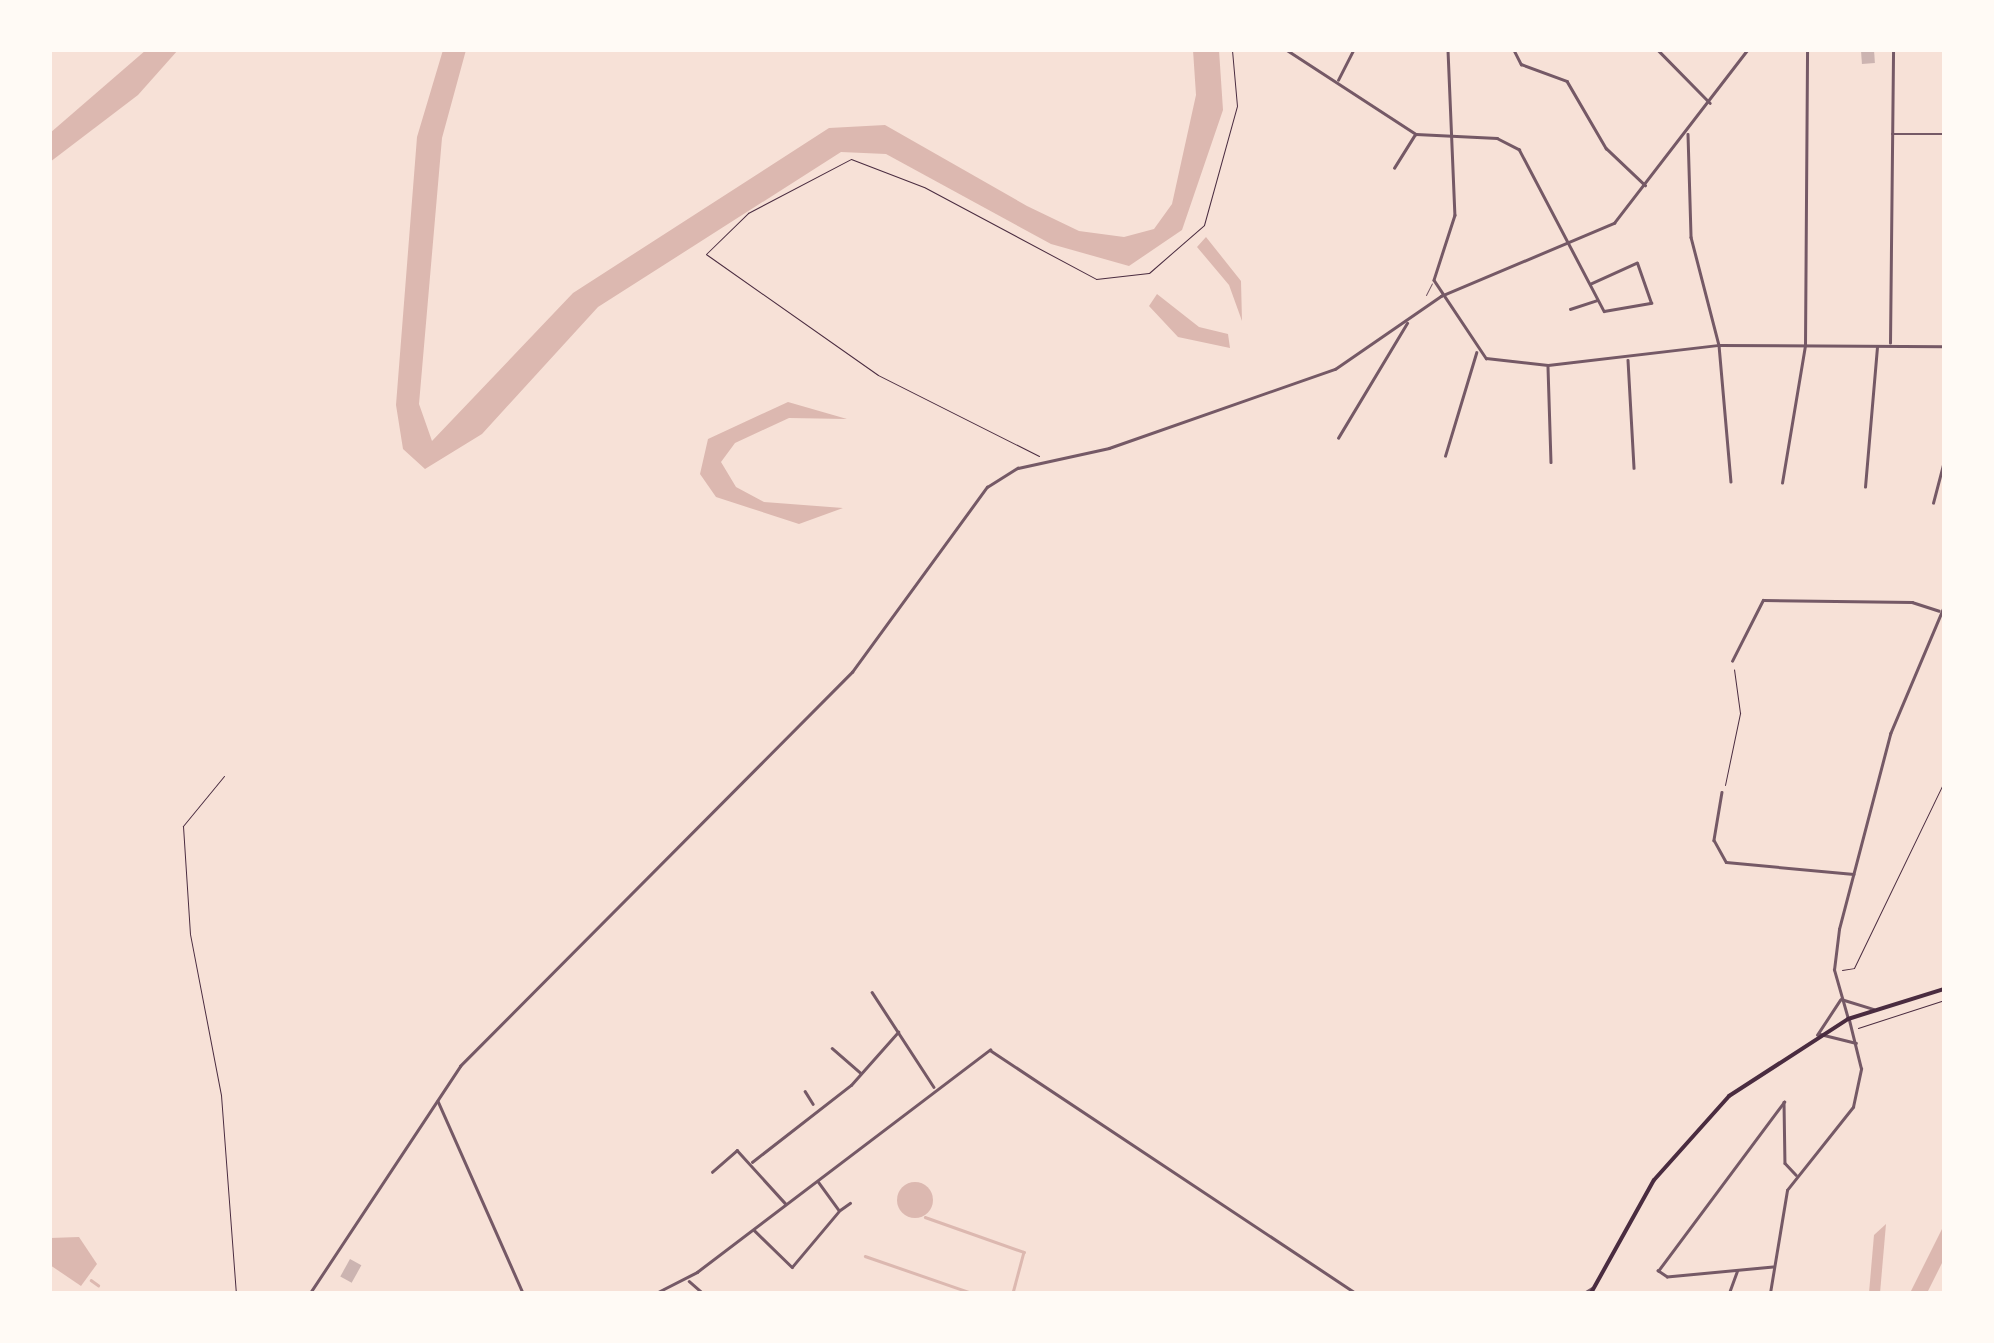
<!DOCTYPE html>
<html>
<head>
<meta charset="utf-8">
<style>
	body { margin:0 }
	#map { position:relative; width:1994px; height:1343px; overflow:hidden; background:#f7e1d7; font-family:Raleway,sans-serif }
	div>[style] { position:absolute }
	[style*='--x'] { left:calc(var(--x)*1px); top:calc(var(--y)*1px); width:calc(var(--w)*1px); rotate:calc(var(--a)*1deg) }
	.water>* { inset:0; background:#dcb8b0 }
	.round { border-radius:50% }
	.stream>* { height:2.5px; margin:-1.25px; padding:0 1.25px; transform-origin:1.25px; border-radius:1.25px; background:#dcb8b0 }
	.building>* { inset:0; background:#ccb4b1; transform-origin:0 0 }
	.path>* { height:1px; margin:-0.5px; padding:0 0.5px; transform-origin:0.5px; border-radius:0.5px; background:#4a2c40 }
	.service>* { height:1px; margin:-0.5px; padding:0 0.5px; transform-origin:0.5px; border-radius:0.5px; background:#755966 }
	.minor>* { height:2.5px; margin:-1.25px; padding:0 1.25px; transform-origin:1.25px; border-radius:1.25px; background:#755966 }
	.tertiary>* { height:2.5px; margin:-1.25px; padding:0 1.25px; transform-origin:1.25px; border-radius:1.25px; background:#755966 }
	.primary>* { height:4px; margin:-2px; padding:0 2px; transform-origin:2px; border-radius:2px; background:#4a2c40 }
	span { translate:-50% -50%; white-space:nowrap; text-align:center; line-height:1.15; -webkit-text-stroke:9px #fffaf5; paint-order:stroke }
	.frame { position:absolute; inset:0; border:52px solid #fffaf5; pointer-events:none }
</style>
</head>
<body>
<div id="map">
	<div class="water">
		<div style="clip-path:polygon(146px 50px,178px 50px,138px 95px,50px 162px,50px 133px)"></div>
		<div style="clip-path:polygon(443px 50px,466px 50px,442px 138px,419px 404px,432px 441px,573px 293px,829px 128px,885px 125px,1027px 206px,1079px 231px,1124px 237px,1154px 229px,1172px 204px,1196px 95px,1193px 50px,1219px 50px,1223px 110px,1182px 230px,1129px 266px,1051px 244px,886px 154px,841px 152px,598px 307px,482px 434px,425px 469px,403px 449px,396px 405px,417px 137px)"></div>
		<div style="clip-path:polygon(1206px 237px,1241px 281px,1242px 321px,1229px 285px,1197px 247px)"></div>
		<div style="clip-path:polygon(1157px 294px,1199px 327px,1228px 334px,1230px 348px,1178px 337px,1149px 306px)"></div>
		<div style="clip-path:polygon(788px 402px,847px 419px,789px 418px,735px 443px,721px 462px,736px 487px,764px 502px,843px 508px,799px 524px,716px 497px,700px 474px,708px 439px)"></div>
		<div class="round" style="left:897px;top:1182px;width:36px;height:36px"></div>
		<div style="clip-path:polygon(1886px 1224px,1880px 1293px,1869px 1293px,1874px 1235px)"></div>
		<div style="clip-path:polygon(1944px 1225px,1944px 1259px,1927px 1293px,1910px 1293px)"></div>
		<div style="clip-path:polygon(79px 1237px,97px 1264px,81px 1286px,50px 1265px,50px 1238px)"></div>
	</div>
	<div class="stream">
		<div style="--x:925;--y:1217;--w:105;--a:19.5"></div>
		<div style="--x:1024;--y:1252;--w:42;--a:105"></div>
		<div style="--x:865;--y:1256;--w:113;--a:19.1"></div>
		<div style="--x:91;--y:1280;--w:9;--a:36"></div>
	</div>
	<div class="building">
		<div style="left:1874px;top:50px;width:13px;height:13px;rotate:86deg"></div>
		<div style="left:350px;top:1259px;width:13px;height:20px;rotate:29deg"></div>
	</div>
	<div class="path">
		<div style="--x:1039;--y:456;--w:180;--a:-153.3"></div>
		<div style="--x:878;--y:375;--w:210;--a:-144.9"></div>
		<div style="--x:706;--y:254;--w:59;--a:-44.3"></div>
		<div style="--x:748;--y:213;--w:116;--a:-27.7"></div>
		<div style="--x:851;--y:159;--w:78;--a:21"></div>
		<div style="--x:924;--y:187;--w:195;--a:28.1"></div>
		<div style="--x:1096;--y:279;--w:53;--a:-6.5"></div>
		<div style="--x:1149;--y:273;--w:73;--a:-41.1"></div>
		<div style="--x:1204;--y:225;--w:123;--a:-74.5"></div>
		<div style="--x:1237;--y:106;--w:56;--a:-95.1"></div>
		<div style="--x:224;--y:776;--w:65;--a:129.4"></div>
		<div style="--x:183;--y:826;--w:108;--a:86.3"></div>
		<div style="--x:190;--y:934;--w:164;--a:79.1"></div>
		<div style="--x:221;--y:1095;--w:199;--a:85.7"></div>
		<div style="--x:1725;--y:785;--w:74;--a:-78.2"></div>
		<div style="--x:1740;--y:713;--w:44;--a:-97.8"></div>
		<div style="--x:1842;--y:970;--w:12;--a:-9"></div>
		<div style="--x:1854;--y:968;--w:207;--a:-64.2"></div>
		<div style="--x:1858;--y:1028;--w:90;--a:-18"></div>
	</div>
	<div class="service">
		<div style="--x:1426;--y:295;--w:13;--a:-63"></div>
	</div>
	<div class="minor">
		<div style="--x:1287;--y:50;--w:154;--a:33.1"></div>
		<div style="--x:1416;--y:134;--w:81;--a:2.8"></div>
		<div style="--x:1497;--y:138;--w:25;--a:27"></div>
		<div style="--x:1519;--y:149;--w:183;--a:62.3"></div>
		<div style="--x:1604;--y:311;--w:48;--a:-9.7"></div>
		<div style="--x:1651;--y:303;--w:42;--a:-109.3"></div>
		<div style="--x:1637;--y:263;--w:51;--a:155.5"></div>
		<div style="--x:1448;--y:50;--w:165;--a:87.6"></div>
		<div style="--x:1455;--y:215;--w:68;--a:107.9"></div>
		<div style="--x:1434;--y:280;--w:94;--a:56.3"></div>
		<div style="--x:1486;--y:358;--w:62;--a:6.4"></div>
		<div style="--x:1548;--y:365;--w:172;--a:-6.7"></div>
		<div style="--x:1719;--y:345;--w:225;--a:0.3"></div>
		<div style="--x:1514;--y:50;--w:16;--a:63"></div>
		<div style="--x:1521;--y:64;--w:49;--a:20.3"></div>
		<div style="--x:1567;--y:81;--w:78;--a:59.8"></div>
		<div style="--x:1606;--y:148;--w:54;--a:43.5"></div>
		<div style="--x:1658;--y:50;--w:74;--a:45.5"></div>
		<div style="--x:1338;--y:80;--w:34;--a:-63"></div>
		<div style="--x:1688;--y:134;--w:103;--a:88.3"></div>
		<div style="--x:1691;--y:237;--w:112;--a:75.5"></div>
		<div style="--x:1719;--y:345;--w:137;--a:85"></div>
		<div style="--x:1892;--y:134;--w:52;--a:0"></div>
		<div style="--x:1394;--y:168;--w:39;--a:-58"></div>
		<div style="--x:1570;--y:309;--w:28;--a:-18"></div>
		<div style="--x:1890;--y:343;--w:293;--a:-89.4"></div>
		<div style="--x:1628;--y:360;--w:108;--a:86.8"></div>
		<div style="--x:1548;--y:367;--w:95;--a:88.2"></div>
		<div style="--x:1338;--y:438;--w:134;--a:-59"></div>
		<div style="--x:1445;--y:456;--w:108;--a:-73.2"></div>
		<div style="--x:1782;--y:483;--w:140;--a:-80.5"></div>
		<div style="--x:1805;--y:345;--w:295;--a:-89.6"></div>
		<div style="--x:1865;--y:487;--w:141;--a:-85.1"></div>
		<div style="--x:1933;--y:503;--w:43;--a:-75.3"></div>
		<div style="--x:1732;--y:661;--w:68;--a:-63.1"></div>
		<div style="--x:1763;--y:600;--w:149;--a:0.8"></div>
		<div style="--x:1912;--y:602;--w:28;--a:18"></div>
		<div style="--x:1722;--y:792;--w:49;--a:99.5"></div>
		<div style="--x:1714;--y:840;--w:25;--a:61"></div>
		<div style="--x:1726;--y:862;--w:128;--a:5.4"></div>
		<div style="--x:872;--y:992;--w:113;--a:56.9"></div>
		<div style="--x:1820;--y:1034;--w:37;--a:14"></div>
		<div style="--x:832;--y:1048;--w:38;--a:41"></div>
		<div style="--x:805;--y:1091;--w:15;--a:58"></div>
		<div style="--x:438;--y:1101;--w:210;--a:66.1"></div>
		<div style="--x:752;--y:1162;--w:125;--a:-37.9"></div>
		<div style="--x:851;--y:1085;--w:71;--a:-48.4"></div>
		<div style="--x:712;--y:1172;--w:33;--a:-41"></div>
		<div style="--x:737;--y:1150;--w:72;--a:47.8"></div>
		<div style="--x:840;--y:1210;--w:12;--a:-35"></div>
		<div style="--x:754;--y:1230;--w:53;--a:44.2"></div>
		<div style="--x:792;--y:1267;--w:73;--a:-50"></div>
		<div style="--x:839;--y:1211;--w:36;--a:-126"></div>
		<div style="--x:1773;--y:1267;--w:106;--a:174.6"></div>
		<div style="--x:1667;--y:1277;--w:11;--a:-146"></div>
		<div style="--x:1658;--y:1271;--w:211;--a:-53.3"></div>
		<div style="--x:1784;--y:1102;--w:61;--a:89.1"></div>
		<div style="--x:1785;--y:1163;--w:16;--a:47"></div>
		<div style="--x:689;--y:1281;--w:18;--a:41"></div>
		<div style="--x:310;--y:1293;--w:272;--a:-56.5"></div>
		<div style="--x:460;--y:1066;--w:556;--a:-45.15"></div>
		<div style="--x:852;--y:672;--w:229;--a:-53.9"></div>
		<div style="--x:987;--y:487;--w:36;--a:-32"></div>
		<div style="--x:1018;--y:468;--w:93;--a:-12.4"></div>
		<div style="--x:1109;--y:448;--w:239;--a:-19.3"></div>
		<div style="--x:1335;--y:369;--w:129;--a:-34.6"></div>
		<div style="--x:1441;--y:296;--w:188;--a:-22.9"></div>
		<div style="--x:1614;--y:223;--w:218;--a:-52.4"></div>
		<div style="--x:656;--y:1293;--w:46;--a:-27.1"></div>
		<div style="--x:697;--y:1272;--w:368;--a:-37.2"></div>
		<div style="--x:990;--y:1050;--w:439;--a:33.6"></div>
		<div style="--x:1584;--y:1293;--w:9;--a:-32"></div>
		<div style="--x:1729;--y:1293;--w:23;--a:-70"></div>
		<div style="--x:1770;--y:1293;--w:104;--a:-80.6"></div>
		<div style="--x:1787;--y:1190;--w:106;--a:-51.5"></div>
		<div style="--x:1853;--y:1107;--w:39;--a:-78"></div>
		<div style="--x:1861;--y:1069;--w:50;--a:-103.8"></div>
	</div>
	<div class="tertiary">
		<div style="--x:1841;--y:999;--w:34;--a:17"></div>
		<div style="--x:1848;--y:1019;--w:51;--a:-105.9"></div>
		<div style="--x:1834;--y:970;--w:41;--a:-83"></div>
		<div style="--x:1839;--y:929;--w:202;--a:-75.3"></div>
		<div style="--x:1890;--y:734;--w:139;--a:-67.1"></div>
		<div style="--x:1817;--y:1035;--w:42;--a:-56.7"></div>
	</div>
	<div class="primary">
		<div style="--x:1591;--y:1293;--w:129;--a:-60.9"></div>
		<div style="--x:1654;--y:1180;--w:113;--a:-48.2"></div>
		<div style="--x:1729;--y:1096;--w:142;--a:-32.9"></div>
		<div style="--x:1848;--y:1019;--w:101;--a:-17.4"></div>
	</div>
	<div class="frame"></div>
</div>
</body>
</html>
